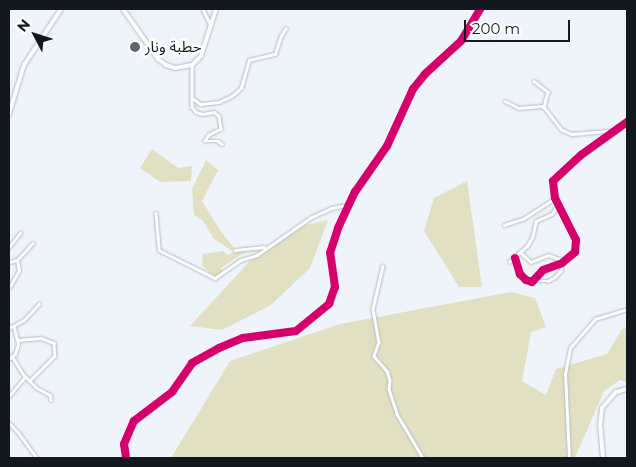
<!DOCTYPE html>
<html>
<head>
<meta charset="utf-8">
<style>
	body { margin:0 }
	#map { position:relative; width:636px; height:467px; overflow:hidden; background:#eef4f9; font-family:Montserrat,"Noto Sans Arabic",sans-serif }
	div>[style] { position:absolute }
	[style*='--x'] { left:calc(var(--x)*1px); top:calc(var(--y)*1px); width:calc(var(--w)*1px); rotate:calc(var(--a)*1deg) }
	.green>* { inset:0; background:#e2e0c3 }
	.roads { filter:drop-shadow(0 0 1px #b6bcc1) drop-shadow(0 0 1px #b6bcc1) }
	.street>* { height:2.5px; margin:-1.25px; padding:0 1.25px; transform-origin:1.25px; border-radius:1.25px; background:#fcfdfe }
	.secondary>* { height:4px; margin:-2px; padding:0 2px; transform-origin:2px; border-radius:2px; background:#fcfdfe }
	.cycleway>* { height:8px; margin:-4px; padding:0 4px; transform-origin:4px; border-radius:4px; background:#d6006c }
	.dots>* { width:14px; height:14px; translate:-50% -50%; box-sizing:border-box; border:2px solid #fff; border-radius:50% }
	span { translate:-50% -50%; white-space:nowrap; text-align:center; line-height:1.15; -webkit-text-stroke:5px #fff; paint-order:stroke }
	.poi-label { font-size:15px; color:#12181d }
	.left { translate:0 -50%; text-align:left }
	.frame { position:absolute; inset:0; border:10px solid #12181d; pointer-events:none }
	.north { position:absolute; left:10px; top:10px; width:50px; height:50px; -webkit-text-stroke:4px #fff; paint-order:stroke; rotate:310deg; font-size:14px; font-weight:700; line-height:20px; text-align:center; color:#12181d }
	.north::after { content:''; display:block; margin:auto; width:18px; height:22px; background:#12181d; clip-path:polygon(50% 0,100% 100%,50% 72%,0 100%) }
	.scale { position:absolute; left:464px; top:20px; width:106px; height:22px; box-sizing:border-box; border:2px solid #12181d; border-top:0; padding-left:6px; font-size:15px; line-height:18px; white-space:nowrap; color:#12181d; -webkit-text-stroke:4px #fff; paint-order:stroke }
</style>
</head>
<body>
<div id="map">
	<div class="green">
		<div style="clip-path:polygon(152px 149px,178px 168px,192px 166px,191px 181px,160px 182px,140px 168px)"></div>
		<div style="clip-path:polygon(206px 160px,218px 170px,202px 201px,220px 230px,235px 249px,232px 251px,213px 238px,203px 221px,194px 215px,192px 189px)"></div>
		<div style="clip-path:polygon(467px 181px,482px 287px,459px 287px,424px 231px,434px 198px)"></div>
		<div style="clip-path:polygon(328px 220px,310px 268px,271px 305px,222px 330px,190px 326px,248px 263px,297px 227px)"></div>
		<div style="clip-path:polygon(240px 248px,248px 250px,221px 268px,223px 273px,216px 279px,202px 265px,203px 254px,223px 251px,228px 255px)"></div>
		<div style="clip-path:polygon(511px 292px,535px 298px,546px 327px,531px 332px,522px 381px,546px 395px,556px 369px,607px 354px,622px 329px,627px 328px,627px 382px,620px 380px,604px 391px,575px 458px,171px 458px,230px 361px,340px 324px)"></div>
	</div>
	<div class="roads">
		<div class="street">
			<div style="--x:203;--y:9;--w:17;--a:65"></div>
			<div style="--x:192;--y:65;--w:33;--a:90"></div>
			<div style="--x:192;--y:98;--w:11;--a:34"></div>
			<div style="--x:201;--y:104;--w:18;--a:-6"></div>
			<div style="--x:219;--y:102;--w:14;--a:-25"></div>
			<div style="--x:232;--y:96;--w:12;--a:-42"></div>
			<div style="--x:241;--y:88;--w:29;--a:-74"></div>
			<div style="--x:249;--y:60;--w:27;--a:-13"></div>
			<div style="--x:275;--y:54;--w:19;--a:-72"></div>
			<div style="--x:281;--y:36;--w:9;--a:-58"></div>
			<div style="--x:534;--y:81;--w:18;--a:38"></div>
			<div style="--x:548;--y:92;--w:16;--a:105"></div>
			<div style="--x:544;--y:107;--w:29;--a:52"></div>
			<div style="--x:562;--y:130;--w:11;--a:22"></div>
			<div style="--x:572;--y:134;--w:38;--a:-5"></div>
			<div style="--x:192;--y:98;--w:9;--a:90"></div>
			<div style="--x:192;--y:107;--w:6;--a:51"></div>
			<div style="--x:196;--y:112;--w:6;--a:18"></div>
			<div style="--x:202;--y:114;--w:12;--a:-9"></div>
			<div style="--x:214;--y:112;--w:6;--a:39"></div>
			<div style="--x:219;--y:116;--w:13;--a:81"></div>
			<div style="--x:221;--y:129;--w:13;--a:153"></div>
			<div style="--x:209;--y:135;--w:7;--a:124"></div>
			<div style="--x:205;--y:141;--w:13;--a:0"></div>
			<div style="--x:218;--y:141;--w:5;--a:37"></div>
			<div style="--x:505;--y:101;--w:16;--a:27"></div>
			<div style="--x:519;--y:108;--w:25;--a:-5"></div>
			<div style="--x:156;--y:213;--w:37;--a:85"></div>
			<div style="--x:159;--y:250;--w:63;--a:26.6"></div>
			<div style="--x:215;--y:278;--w:32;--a:-35"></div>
			<div style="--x:241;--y:260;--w:17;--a:-17"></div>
			<div style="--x:257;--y:255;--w:65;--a:-34.9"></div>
			<div style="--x:310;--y:218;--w:23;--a:-25"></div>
			<div style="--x:331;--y:208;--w:17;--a:-10"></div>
			<div style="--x:504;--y:225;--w:20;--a:-18"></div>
			<div style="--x:523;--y:219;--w:38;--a:-33"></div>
			<div style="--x:9;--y:247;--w:18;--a:-52"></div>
			<div style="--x:235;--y:250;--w:29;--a:-6"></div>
			<div style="--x:521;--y:253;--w:13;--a:42"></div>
			<div style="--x:531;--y:262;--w:18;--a:-22"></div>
			<div style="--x:548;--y:255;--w:18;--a:19"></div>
			<div style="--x:515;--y:258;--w:17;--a:73"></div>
			<div style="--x:520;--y:274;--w:8;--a:45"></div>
			<div style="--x:526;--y:280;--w:6;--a:18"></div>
			<div style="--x:532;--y:282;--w:16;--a:-47"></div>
			<div style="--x:543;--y:270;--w:20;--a:-20"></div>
			<div style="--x:562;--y:263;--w:17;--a:-40"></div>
			<div style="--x:575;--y:252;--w:12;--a:-85"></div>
			<div style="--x:576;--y:240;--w:47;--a:-116.6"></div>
			<div style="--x:555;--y:198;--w:17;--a:-97"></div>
			<div style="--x:553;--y:181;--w:38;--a:-43"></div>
			<div style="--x:581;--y:155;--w:57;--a:-35.7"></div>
			<div style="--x:9;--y:262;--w:8;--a:-14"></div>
			<div style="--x:509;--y:262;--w:24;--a:-42"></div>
			<div style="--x:527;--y:246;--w:9;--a:-58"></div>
			<div style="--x:532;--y:238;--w:17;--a:-77"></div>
			<div style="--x:536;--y:221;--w:17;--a:-24"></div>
			<div style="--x:552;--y:214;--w:10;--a:-61"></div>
			<div style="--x:383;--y:266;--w:44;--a:103.1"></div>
			<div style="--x:373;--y:309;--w:34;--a:80"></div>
			<div style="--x:379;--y:342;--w:15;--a:110"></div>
			<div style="--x:374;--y:356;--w:20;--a:49"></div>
			<div style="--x:387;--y:371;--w:9;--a:72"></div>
			<div style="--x:390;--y:380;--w:9;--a:96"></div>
			<div style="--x:389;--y:389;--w:26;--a:72"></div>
			<div style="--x:397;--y:414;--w:51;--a:59.4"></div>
			<div style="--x:535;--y:281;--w:13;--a:0"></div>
			<div style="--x:548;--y:281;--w:8;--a:-30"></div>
			<div style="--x:555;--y:277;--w:9;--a:-49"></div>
			<div style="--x:561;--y:270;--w:7;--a:-82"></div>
			<div style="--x:9;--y:288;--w:20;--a:-60"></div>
			<div style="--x:19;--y:271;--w:11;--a:-100"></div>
			<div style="--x:17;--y:260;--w:23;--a:-47"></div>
			<div style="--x:9;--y:328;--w:17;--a:-28"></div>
			<div style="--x:24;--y:320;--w:22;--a:-47"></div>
			<div style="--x:18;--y:340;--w:23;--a:-5"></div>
			<div style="--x:41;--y:338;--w:14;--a:21"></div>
			<div style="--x:54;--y:343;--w:13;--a:86"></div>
			<div style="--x:55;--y:356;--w:35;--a:135"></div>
			<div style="--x:12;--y:356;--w:22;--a:58"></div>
			<div style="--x:24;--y:375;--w:18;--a:45"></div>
			<div style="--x:37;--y:388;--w:15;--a:28"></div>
			<div style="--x:50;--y:395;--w:5;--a:79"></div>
			<div style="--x:9;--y:359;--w:8;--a:-40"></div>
			<div style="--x:15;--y:354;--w:10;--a:-73"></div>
			<div style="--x:18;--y:344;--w:16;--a:-104"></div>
			<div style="--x:9;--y:396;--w:25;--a:-50"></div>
			<div style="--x:9;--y:423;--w:13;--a:45"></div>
			<div style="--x:18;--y:432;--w:32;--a:54"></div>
			<div style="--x:126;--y:458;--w:14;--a:-98"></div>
			<div style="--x:124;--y:444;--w:25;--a:-67"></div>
			<div style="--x:134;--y:421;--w:48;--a:-37.3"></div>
			<div style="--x:172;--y:392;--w:35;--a:-55"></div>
			<div style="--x:192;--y:363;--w:31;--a:-29"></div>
			<div style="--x:219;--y:348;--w:26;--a:-23"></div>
			<div style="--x:243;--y:338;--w:53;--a:-7.5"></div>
			<div style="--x:296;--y:331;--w:43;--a:-39.3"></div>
			<div style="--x:329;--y:304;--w:18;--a:-71"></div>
			<div style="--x:335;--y:287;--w:34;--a:-98"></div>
			<div style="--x:330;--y:253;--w:26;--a:-72"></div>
			<div style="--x:338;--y:228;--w:40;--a:-65"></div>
			<div style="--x:355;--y:192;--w:56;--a:-55.2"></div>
			<div style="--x:387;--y:146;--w:63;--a:-65.5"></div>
			<div style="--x:413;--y:89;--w:19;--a:-51"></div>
			<div style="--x:425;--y:74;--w:49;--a:-42.5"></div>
			<div style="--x:461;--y:41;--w:37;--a:-59"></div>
			<div style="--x:569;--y:458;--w:84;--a:-92.7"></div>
			<div style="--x:565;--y:374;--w:26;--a:-79"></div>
			<div style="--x:570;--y:348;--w:38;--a:-49"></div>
			<div style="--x:595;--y:319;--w:34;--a:-17"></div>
		</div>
		<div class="secondary">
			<div style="--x:123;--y:9;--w:61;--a:55"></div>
			<div style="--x:158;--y:59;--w:10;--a:37"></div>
			<div style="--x:166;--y:65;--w:9;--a:18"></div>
			<div style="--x:175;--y:68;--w:17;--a:-10"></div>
			<div style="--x:192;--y:65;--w:13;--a:-45"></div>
			<div style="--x:201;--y:56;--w:49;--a:-72.3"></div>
			<div style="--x:9;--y:114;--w:51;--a:-73"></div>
			<div style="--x:24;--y:65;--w:67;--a:-56.5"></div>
			<div style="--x:603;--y:458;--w:33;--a:-95"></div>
			<div style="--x:600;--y:425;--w:17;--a:-83"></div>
			<div style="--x:602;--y:408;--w:21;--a:-49"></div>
			<div style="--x:616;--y:392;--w:11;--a:-15"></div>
		</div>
	</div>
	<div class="cycleway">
		<div style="--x:515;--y:258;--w:17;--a:73"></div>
		<div style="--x:520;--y:274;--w:8;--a:45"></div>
		<div style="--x:526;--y:280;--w:6;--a:18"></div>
		<div style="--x:532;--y:282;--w:16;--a:-47"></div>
		<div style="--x:543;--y:270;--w:20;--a:-20"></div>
		<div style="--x:562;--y:263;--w:17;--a:-40"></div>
		<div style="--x:575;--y:252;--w:12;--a:-85"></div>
		<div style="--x:576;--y:240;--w:47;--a:-116.6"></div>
		<div style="--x:555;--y:198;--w:17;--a:-97"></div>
		<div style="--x:553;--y:181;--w:38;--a:-43"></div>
		<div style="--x:581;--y:155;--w:57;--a:-35.7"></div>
		<div style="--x:126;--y:458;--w:14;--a:-98"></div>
		<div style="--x:124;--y:444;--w:25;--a:-67"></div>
		<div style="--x:134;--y:421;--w:48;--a:-37.3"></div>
		<div style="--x:172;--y:392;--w:35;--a:-55"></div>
		<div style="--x:192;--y:363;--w:31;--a:-29"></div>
		<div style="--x:219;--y:348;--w:26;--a:-23"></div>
		<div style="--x:243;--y:338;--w:53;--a:-7.5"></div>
		<div style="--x:296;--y:331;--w:43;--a:-39.3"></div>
		<div style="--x:329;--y:304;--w:18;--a:-71"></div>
		<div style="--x:335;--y:287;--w:34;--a:-98"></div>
		<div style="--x:330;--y:253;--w:26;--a:-72"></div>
		<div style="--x:338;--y:228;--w:40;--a:-65"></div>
		<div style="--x:355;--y:192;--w:56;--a:-55.2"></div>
		<div style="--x:387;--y:146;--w:63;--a:-65.5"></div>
		<div style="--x:413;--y:89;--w:19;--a:-51"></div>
		<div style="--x:425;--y:74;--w:49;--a:-42.5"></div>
		<div style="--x:461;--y:41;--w:37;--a:-59"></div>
	</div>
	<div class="dots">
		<div style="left:135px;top:47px;background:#5f656a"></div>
	</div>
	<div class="poi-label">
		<span class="left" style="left:145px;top:47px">حطبة ونار</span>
	</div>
	<div class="frame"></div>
	<div class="north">N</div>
	<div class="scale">200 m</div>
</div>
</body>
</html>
